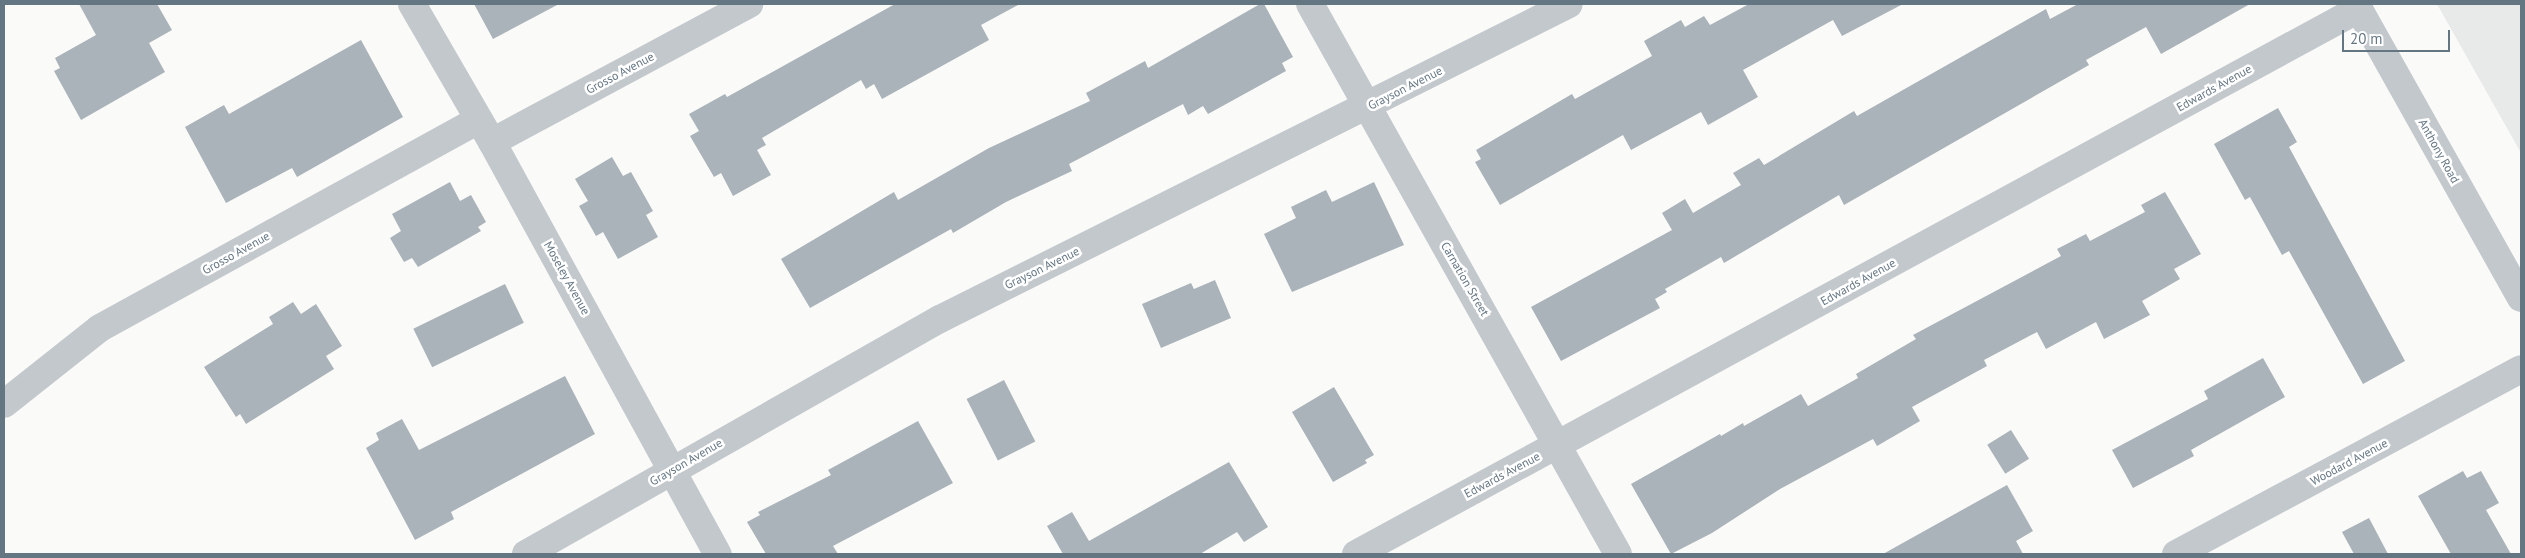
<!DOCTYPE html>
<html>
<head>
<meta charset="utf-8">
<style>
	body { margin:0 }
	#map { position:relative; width:2525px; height:558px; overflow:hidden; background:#fafaf8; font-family:"PT Sans",sans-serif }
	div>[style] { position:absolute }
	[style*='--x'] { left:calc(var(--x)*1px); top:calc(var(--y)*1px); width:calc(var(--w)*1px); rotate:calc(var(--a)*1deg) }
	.built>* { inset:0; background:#e8e9e9 }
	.building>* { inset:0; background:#aab3b9; transform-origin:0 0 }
	.minor>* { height:28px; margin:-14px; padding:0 14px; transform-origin:14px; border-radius:14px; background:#c3c8cc }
	.tertiary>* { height:28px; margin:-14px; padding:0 14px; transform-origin:14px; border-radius:14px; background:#c3c8cc }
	span { translate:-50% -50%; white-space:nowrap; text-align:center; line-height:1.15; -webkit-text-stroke:5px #fff; paint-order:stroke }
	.street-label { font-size:12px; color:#657683 }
	.frame { position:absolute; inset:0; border:5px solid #657683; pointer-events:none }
	.scale { position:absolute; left:2342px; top:30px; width:108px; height:22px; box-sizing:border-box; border:2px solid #657683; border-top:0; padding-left:6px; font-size:15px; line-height:18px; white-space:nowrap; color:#657683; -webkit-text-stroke:4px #fff; paint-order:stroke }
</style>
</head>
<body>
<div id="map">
	<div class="built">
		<div style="clip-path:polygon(2437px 4px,2521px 4px,2521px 153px)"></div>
	</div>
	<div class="building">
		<div style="clip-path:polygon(79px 4px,157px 4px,172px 30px,149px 43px,165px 72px,81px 120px,54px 71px,60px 68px,55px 58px,96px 35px)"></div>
		<div style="clip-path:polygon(474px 4px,559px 4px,493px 39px)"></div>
		<div style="clip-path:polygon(895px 4px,1020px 4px,981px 25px,989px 40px,882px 99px,874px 84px,866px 89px,861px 80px,762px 138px,766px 145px,757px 150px,771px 175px,733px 196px,721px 173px,714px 177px,690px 136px,699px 131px,689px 114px,725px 94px,727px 97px)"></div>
		<div style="clip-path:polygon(1260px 4px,1264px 4px,1293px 57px,1282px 63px,1286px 71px,1208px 114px,1203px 106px,1188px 115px,1183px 104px,1069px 164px,1072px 171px,1006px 202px,953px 233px,951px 229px,810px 308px,781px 259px,894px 192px,898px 200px,989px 148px,1090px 101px,1086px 93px,1145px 61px,1148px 68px)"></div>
		<div style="clip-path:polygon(1749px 4px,1903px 4px,1842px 36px,1833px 20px,1743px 70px,1758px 97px,1708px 125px,1701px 112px,1631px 150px,1623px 135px,1500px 205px,1475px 162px,1481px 159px,1476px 150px,1572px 94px,1575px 99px,1652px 56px,1644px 41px,1681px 20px,1685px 27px,1704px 16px,1710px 25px)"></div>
		<div style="clip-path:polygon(2078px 4px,2250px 4px,2161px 54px,2146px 27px,2086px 60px,2089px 65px,1844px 205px,1839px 195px,1724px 263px,1721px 257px,1665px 289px,1667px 292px,1655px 299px,1660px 308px,1561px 361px,1531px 307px,1672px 230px,1662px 213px,1685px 199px,1693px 213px,1741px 185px,1733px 173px,1759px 158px,1764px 165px,1854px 111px,1857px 116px,2046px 9px,2050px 19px)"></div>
		<div style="clip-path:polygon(361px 40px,403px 117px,297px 177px,292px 168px,226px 203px,185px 127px,224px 105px,229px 114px)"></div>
		<div style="clip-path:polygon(2278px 108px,2297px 142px,2289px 147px,2405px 361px,2363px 384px,2289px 251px,2282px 255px,2250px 197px,2245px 200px,2214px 144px)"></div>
		<div style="clip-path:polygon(612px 157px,623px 176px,631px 172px,653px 211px,646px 215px,658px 237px,618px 259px,603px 232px,596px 236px,579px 206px,588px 201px,575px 179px)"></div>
		<div style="clip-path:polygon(450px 182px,460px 201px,471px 195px,486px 222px,478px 227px,481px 231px,418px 267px,412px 258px,404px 262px,390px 238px,401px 231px,392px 214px)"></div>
		<div style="clip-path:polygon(1374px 182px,1404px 245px,1292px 292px,1264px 234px,1296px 218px,1291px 207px,1326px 190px,1332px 202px)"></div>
		<div style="clip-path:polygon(2165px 192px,2201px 254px,2174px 269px,2180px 279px,2142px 301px,2150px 315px,2104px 339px,2096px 322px,2046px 349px,2037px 332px,1984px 360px,1987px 366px,1912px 407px,1920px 421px,1877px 446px,1873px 439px,1780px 489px,1712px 533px,1671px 554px,1631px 484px,1720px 434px,1721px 436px,1743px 423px,1744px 426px,1801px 394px,1808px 406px,1858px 378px,1856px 374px,1916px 339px,1913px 335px,2061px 256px,2057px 249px,2086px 234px,2090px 241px,2145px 212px,2141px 205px)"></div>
		<div style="clip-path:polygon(1215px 280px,1231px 318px,1161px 348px,1142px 304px,1191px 283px,1194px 289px)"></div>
		<div style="left:505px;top:284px;width:43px;height:102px;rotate:64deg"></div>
		<div style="clip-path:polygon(293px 302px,301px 314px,316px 304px,342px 346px,326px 356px,334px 369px,246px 424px,240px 414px,236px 417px,204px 367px,273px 324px,269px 317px)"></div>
		<div style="clip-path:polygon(2263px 358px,2285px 397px,2191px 450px,2194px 456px,2133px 488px,2112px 450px,2208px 399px,2204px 391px)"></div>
		<div style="clip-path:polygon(565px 376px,595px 434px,451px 512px,454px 519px,415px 540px,366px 448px,379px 440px,376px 433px,402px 419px,419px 450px)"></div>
		<div style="left:1004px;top:380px;width:69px;height:42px;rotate:63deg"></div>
		<div style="clip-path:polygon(1334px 387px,1374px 455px,1365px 460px,1367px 463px,1333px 482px,1292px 412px)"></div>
		<div style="clip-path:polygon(918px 421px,953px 483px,833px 546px,838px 554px,766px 554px,747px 522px,760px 515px,758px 512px,831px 475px,828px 470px)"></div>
		<div style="left:2011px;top:430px;width:34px;height:28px;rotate:58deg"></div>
		<div style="clip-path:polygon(1229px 462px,1268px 527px,1244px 542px,1237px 532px,1200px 554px,1063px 554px,1047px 526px,1072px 512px,1089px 541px)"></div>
		<div style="clip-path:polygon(2463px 471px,2467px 478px,2481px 471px,2499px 503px,2486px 510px,2511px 554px,2451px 554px,2418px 496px)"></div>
		<div style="clip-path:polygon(2007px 485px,2033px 531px,2016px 541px,2023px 554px,1883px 554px)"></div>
		<div style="clip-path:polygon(2369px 518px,2388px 554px,2354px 554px,2342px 532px)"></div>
	</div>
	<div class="minor">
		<div style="--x:412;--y:4;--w:160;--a:59.9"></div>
		<div style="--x:492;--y:142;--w:470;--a:61.3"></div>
		<div style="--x:1310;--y:4;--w:630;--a:60.75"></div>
		<div style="--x:492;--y:142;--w:292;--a:-28.2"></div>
		<div style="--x:4;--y:404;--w:122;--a:-38.4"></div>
		<div style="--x:100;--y:328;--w:431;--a:-28.8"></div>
		<div style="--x:526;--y:554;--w:476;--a:-29.6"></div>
		<div style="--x:940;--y:319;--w:703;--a:-26.6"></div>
		<div style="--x:1356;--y:554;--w:1142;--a:-28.52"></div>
		<div style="--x:2176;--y:554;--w:391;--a:-28.2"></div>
	</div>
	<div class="tertiary">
		<div style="--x:2356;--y:4;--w:337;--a:60.7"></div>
	</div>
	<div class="street-label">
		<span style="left:620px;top:73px;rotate:-28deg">Grosso Avenue</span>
		<span style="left:1405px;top:88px;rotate:-27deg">Grayson Avenue</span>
		<span style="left:2214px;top:88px;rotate:-29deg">Edwards Avenue</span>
		<span style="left:2439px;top:151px;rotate:61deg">Anthony Road</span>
		<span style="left:236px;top:253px;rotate:-29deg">Grosso Avenue</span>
		<span style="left:1042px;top:268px;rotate:-26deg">Grayson Avenue</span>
		<span style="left:567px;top:278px;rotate:61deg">Moseley Avenue</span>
		<span style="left:1465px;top:279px;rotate:60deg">Carnation Street</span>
		<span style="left:1858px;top:282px;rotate:-29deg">Edwards Avenue</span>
		<span style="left:686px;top:462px;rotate:-30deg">Grayson Avenue</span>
		<span style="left:2349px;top:462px;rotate:-28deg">Woodard Avenue</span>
		<span style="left:1502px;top:475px;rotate:-28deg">Edwards Avenue</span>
	</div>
	<div class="frame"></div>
	<div class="scale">20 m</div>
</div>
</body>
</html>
